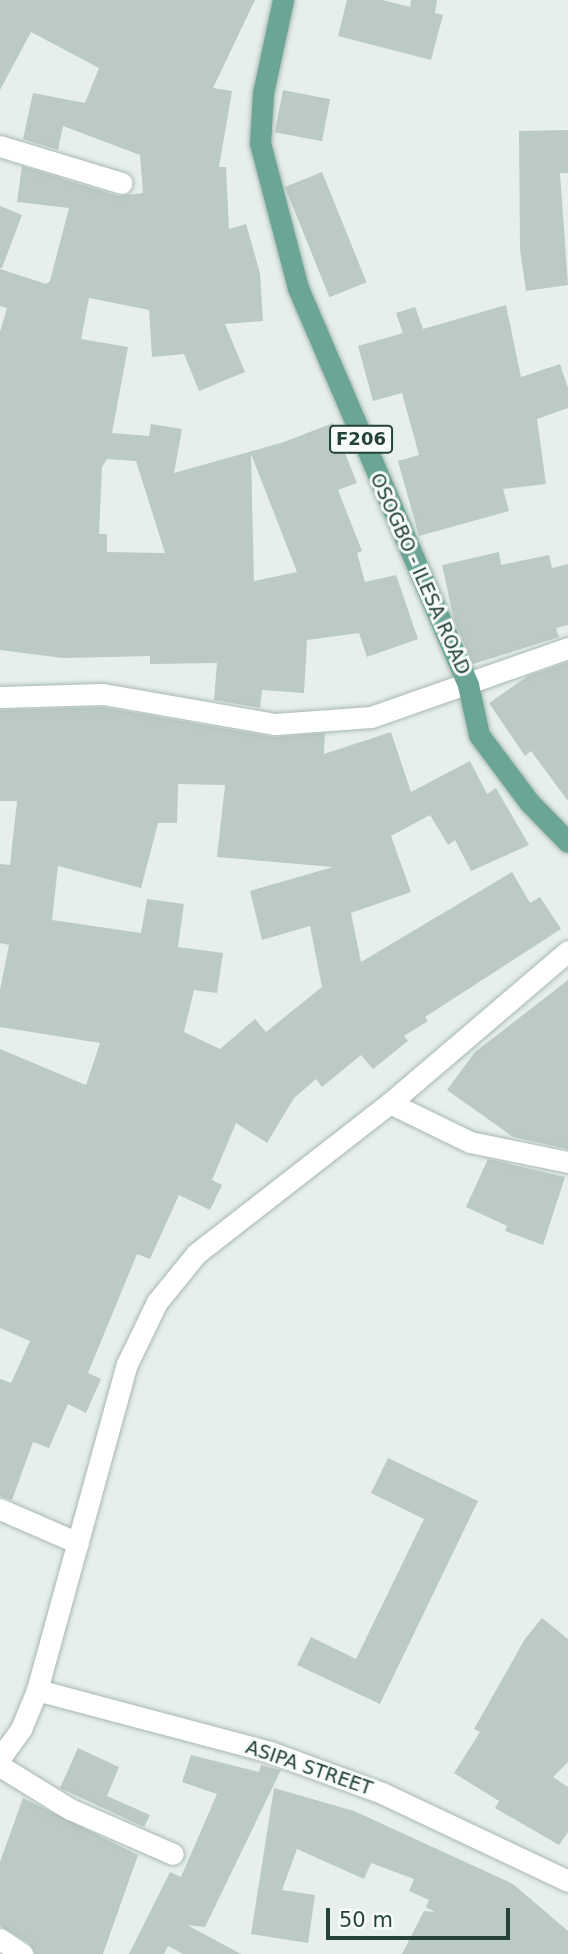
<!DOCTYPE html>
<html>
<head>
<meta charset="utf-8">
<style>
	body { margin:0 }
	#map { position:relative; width:568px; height:1954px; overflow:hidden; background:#e6efeb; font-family:"DejaVu Sans",sans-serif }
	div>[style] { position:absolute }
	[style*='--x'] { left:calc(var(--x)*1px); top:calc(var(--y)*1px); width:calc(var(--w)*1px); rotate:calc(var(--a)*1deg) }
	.building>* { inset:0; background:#bbcac4; transform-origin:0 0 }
	.roads { filter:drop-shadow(0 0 2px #a8b8b2) drop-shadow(0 0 2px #a8b8b2) }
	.minor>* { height:21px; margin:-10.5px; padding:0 10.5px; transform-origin:10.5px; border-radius:10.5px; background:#fff }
	.major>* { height:21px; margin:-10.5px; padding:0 10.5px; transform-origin:10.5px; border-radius:10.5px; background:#6aa596 }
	span { translate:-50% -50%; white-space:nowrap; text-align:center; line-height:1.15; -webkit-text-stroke:6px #f7fbf9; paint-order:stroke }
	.shield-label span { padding:2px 5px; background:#f7fbf9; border:2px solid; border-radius:5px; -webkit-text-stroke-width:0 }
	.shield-label { font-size:18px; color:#24423a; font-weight:700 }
	.street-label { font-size:19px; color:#24423a }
	.scale { position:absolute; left:326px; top:1908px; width:184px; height:32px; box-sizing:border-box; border:4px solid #24423a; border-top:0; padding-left:9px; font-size:21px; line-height:24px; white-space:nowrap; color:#24423a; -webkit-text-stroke:5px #f7fbf9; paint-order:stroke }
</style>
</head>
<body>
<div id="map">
	<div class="building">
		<div style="clip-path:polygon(evenodd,0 0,255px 0,213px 88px,232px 91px,219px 167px,226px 167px,229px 229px,246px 224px,260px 273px,263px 321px,225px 324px,245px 372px,199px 391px,184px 354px,152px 357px,149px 310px,89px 298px,81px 339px,128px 347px,112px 433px,149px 436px,151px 424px,182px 429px,174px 473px,284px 442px,333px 423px,357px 483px,338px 490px,362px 551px,357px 553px,365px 582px,396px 575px,418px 639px,367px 657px,359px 633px,307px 640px,304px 693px,262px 690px,260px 708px,214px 700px,217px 663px,150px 664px,150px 656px,63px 658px,0 650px,0 332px,7px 308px,0 306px,0 269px,46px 284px,50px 281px,69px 208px,17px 202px,22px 166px,118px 196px,143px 193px,140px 155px,63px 126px,58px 150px,23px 139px,33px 93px,85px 103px,99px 68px,31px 32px,0 90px,0 0,251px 454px,297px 572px,254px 581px,251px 454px,0 0,107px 459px,136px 461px,165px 553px,107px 552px,107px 534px,99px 534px,102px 467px,107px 459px)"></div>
		<div style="clip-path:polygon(347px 0,382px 0,410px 7px,411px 0,437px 0,435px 13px,443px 15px,431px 60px,338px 36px)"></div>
		<div style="left:283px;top:90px;width:48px;height:43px;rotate:11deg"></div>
		<div style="clip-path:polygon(568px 130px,568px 173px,560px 173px,568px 285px,526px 291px,520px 249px,519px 131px)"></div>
		<div style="left:322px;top:172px;width:119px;height:40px;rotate:68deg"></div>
		<div style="clip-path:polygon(0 206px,22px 215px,2px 268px,0 268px)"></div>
		<div style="clip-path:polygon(506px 305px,521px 377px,560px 364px,568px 388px,568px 408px,537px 419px,546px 484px,503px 489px,509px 511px,419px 536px,398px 461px,419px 455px,402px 393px,373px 401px,358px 346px,403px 333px,396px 313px,415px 307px,423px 329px)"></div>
		<div style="clip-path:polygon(499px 552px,501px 565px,549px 555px,552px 568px,568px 564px,568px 625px,556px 628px,559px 637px,473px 664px,454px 620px,442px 565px)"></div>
		<div style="clip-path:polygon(568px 662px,568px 801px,531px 751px,525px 756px,489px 703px,528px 676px)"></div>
		<div style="clip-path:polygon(evenodd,102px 707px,273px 737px,325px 733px,324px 754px,391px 732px,411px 792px,470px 761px,487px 794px,496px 788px,529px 845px,471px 871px,455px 840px,448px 845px,430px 815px,391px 836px,411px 892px,351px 913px,361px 962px,512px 872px,530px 903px,540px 897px,561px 929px,425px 1017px,428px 1021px,404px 1036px,408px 1041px,373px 1069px,361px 1055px,322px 1087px,316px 1079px,294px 1098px,267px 1143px,236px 1123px,212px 1180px,222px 1185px,210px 1210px,179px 1195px,150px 1259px,137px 1254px,88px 1373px,101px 1379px,86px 1413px,68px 1404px,49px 1448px,33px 1442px,12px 1500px,0 1496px,0 1379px,11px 1383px,30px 1341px,0 1328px,0 1049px,86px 1085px,100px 1043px,0 1027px,0 990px,9px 945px,0 943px,0 864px,10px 865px,17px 801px,0 801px,0 710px,102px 707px,178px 784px,225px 785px,217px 857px,333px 867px,250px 891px,262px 940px,310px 926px,322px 987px,266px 1032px,255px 1019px,220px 1049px,184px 1032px,194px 990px,217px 993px,223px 953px,178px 947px,184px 904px,147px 899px,141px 933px,52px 920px,58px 866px,141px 888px,158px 823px,177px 823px,178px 784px)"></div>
		<div style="clip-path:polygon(568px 980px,568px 1149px,513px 1137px,447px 1090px,475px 1052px)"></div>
		<div style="clip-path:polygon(488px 1159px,565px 1177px,543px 1245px,505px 1231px,507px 1226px,466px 1207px)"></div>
		<div style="clip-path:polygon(388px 1458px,478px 1501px,380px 1704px,297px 1665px,311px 1637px,356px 1659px,424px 1519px,371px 1493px)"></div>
		<div style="clip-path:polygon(542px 1618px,568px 1639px,568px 1762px,553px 1777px,568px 1787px,568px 1832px,559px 1845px,495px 1808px,499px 1801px,454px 1773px,480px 1732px,474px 1729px,525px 1639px)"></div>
		<div style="clip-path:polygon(78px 1748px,119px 1767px,107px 1796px,150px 1815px,144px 1827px,60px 1788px)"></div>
		<div style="clip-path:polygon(191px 1755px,259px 1772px,261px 1765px,281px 1770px,205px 1927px,187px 1925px,241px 1954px,183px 1954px,168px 1946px,164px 1954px,129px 1954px,170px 1872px,181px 1877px,217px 1794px,182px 1782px)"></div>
		<div style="clip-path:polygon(274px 1788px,354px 1811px,513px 1884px,568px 1931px,568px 1954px,402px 1954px,424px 1911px,435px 1912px,426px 1907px,429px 1900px,409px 1891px,414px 1879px,371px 1863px,364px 1879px,297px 1849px,282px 1890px,315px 1895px,308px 1943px,251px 1934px)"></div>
		<div style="clip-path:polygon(23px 1798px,138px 1855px,103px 1954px,35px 1954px,29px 1943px,0 1926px,0 1862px)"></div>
	</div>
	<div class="roads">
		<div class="minor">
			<div style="--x:0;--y:146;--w:127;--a:16.9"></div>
			<div style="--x:0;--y:697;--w:103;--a:-1.7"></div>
			<div style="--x:103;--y:694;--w:175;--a:9.9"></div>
			<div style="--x:275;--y:724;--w:96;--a:-4.2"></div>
			<div style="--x:371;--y:717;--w:209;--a:-19.3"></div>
			<div style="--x:390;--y:1103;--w:89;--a:26"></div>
			<div style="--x:470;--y:1142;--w:100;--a:11.5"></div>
			<div style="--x:0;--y:1509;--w:85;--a:23.6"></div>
			<div style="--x:37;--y:1690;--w:241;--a:14.9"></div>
			<div style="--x:270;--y:1752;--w:119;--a:20.1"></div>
			<div style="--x:382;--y:1793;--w:206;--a:25.3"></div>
			<div style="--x:0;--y:1758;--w:36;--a:-54"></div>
			<div style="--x:21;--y:1729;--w:42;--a:-67.7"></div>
			<div style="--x:37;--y:1690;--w:338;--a:-74.6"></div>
			<div style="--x:127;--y:1364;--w:69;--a:-64.2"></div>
			<div style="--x:157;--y:1302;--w:63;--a:-50.8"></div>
			<div style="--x:197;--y:1253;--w:244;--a:-37.9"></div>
			<div style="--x:390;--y:1103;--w:234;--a:-40.5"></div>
			<div style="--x:0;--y:1766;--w:82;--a:31.6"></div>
			<div style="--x:70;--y:1809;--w:112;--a:23.6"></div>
			<div style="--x:0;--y:1939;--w:27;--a:34"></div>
		</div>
		<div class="major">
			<div style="--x:283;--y:0;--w:95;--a:102.1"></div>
			<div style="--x:263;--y:93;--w:50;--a:93.4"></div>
			<div style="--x:260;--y:143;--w:150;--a:75.3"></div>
			<div style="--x:298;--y:288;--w:432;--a:66.8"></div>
			<div style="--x:468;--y:685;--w:51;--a:77.6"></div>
			<div style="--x:479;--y:735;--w:84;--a:53.3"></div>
			<div style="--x:529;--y:802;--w:56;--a:45.7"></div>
		</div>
	</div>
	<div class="shield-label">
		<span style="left:361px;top:439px">F206</span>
	</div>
	<div class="street-label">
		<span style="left:420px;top:574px;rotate:66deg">OSOGBO - ILESA ROAD</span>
		<span style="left:309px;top:1768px;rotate:19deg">ASIPA STREET</span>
	</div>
	<div class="scale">50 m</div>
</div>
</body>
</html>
